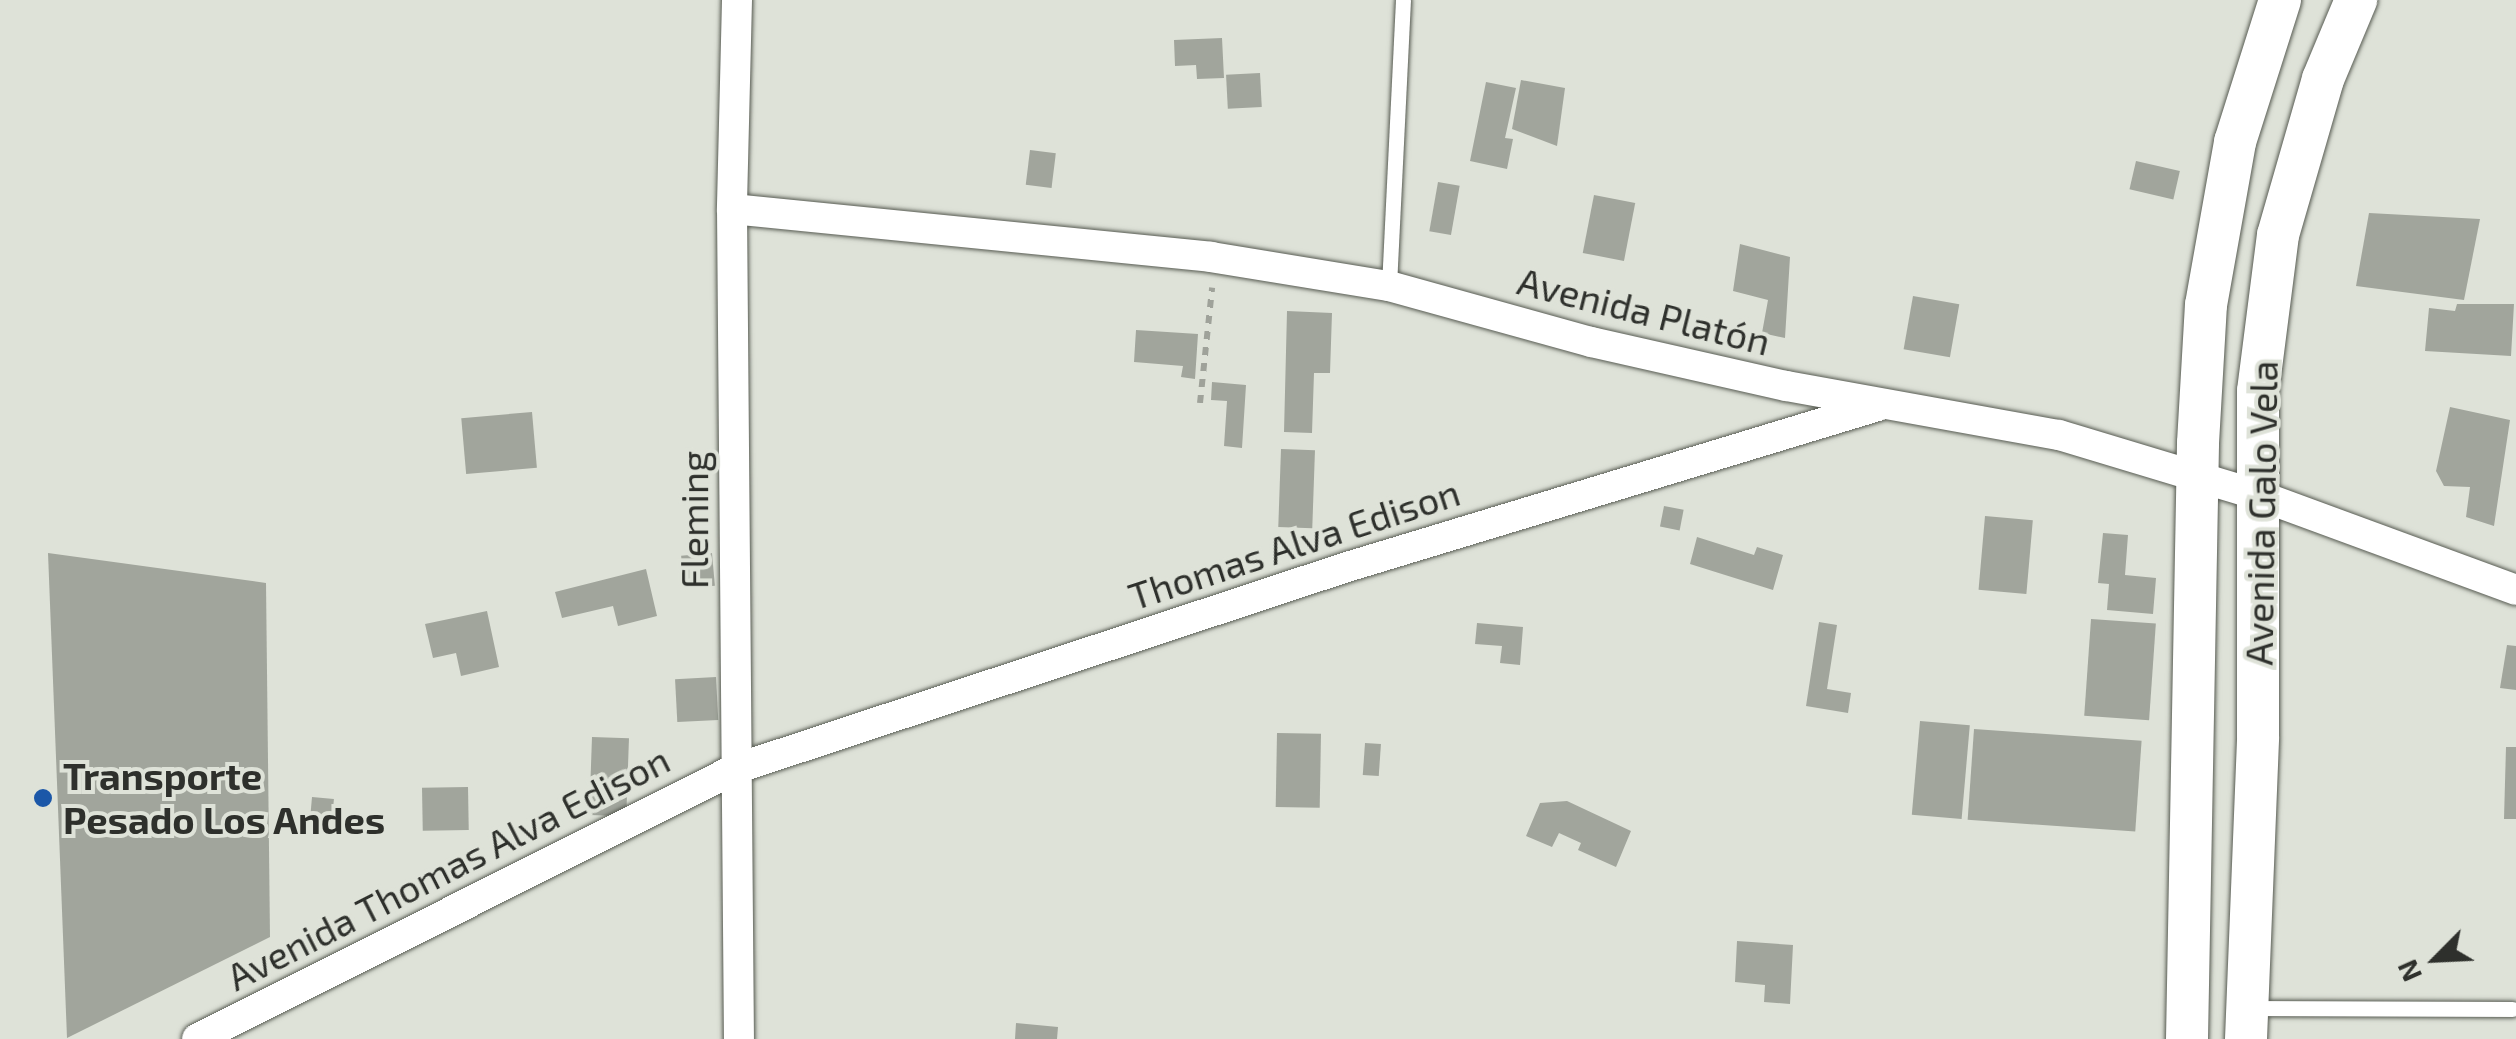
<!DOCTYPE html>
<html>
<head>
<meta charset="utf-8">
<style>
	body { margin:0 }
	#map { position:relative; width:2516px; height:1039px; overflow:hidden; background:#dee2d8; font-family:"Exo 2",sans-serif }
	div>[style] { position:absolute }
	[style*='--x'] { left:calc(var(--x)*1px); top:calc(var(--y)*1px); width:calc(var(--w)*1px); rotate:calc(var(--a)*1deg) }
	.building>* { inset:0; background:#a1a59c; transform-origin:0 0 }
	.path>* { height:6px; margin-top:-3px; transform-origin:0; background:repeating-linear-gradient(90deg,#9fa29a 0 8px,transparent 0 16px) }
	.roads { filter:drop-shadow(0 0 2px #575b52) drop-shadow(0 0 2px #575b52) }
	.service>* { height:15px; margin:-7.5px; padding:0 7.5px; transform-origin:7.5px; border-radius:7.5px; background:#fff }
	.minor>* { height:30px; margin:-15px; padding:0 15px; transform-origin:15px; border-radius:15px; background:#fff }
	.secondary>* { height:42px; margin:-21px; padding:0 21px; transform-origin:21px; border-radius:21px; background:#fff }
	.dots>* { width:28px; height:28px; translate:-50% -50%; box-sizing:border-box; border:5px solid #dee2d8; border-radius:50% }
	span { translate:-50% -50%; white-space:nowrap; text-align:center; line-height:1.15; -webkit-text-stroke:8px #dee2d8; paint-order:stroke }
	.street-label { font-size:38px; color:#2e302c }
	.poi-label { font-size:38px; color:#2e302c; font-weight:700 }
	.left { translate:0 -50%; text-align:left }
	.north { position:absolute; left:2386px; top:909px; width:100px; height:100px; -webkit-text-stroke:8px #dee2d8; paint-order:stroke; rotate:246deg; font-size:28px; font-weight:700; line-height:40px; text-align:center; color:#2e302c }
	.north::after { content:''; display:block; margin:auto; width:35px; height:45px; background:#2e302c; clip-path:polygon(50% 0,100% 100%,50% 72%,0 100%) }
</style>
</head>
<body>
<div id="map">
	<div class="building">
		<div style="clip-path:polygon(1222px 38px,1224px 78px,1197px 79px,1196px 65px,1175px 66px,1174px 40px)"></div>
		<div style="left:1260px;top:73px;width:34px;height:34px;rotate:87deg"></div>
		<div style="clip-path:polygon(1521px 80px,1565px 88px,1557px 146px,1512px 129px)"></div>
		<div style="clip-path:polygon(1486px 82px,1516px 88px,1505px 138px,1513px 139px,1507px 169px,1470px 161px)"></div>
		<div style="left:1030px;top:150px;width:26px;height:35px;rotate:7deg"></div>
		<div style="left:2136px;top:161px;width:45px;height:29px;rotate:13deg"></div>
		<div style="left:1438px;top:182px;width:22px;height:50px;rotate:10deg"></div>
		<div style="left:1594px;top:195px;width:42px;height:59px;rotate:11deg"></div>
		<div style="clip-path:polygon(2369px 213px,2480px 219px,2464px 300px,2356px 286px)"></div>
		<div style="clip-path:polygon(1740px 244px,1790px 257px,1785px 338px,1762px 333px,1768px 300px,1733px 291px)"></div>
		<div style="left:1913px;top:296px;width:47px;height:54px;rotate:10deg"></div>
		<div style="clip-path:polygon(2457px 304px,2514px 304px,2511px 356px,2425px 351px,2429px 308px,2455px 311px)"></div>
		<div style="clip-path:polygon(1287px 311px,1332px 313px,1330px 373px,1314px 373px,1312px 433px,1284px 432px)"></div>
		<div style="clip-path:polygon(1136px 330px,1198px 334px,1195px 379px,1181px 377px,1183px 366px,1134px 362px)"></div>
		<div style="clip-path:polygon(1212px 382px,1246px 385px,1242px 448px,1224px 446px,1227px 401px,1211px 400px)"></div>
		<div style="clip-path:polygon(2450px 407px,2510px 420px,2494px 526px,2466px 517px,2470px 487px,2444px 486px,2436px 471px)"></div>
		<div style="left:532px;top:412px;width:56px;height:71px;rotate:85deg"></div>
		<div style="left:1281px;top:449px;width:34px;height:78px;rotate:2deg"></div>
		<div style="left:1664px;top:506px;width:20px;height:21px;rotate:11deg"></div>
		<div style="left:1985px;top:516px;width:48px;height:74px;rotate:5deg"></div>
		<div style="clip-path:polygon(2103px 533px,2128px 535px,2125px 575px,2156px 578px,2153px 614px,2107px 610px,2109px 584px,2098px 583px)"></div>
		<div style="clip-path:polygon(1697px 537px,1754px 555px,1757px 547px,1783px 555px,1773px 590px,1690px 564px)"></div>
		<div style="clip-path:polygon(48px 553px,266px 583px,270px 937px,67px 1038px)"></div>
		<div style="left:712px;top:553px;width:33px;height:31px;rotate:85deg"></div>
		<div style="clip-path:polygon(646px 569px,657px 616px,618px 626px,613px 606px,562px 618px,555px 592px)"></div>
		<div style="clip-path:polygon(487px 611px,499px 667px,461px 676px,456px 653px,433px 658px,425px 624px)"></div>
		<div style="left:2091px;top:619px;width:65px;height:97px;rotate:4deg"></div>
		<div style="clip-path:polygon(1819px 622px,1837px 625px,1827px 689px,1851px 693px,1848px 713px,1806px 706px)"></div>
		<div style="clip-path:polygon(1477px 623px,1523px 627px,1520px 665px,1500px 663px,1502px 646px,1475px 644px)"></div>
		<div style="clip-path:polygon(2507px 645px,2516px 646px,2516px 690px,2500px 688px)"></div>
		<div style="left:716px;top:677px;width:43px;height:41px;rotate:87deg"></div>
		<div style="left:1920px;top:721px;width:50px;height:94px;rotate:5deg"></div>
		<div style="left:1974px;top:729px;width:168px;height:91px;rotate:4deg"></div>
		<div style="left:1277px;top:733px;width:44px;height:74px;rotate:1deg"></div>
		<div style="left:592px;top:737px;width:37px;height:78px;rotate:2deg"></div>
		<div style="left:1365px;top:743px;width:16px;height:32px;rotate:4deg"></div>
		<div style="clip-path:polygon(2506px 747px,2516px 747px,2516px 819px,2504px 819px)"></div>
		<div style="left:468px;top:787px;width:43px;height:46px;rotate:89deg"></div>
		<div style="left:312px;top:797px;width:22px;height:22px;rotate:5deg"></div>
		<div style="clip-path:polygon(1567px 801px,1631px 831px,1616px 867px,1578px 850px,1581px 843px,1559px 833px,1552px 847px,1526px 836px,1540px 803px)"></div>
		<div style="clip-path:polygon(1737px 941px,1793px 945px,1790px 1004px,1764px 1002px,1765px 985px,1735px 982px)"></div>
		<div style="clip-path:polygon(1016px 1023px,1058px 1027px,1057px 1039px,1015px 1039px)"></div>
	</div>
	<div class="path">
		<div style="--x:1200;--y:403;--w:116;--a:-84"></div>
	</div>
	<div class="roads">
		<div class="service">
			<div style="--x:1389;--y:286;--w:286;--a:-87.2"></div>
			<div style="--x:2251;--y:1008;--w:261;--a:0.2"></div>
		</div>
		<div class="minor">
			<div style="--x:737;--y:0;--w:209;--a:91.4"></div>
			<div style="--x:732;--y:209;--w:830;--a:89.52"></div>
			<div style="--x:732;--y:209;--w:481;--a:5.7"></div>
			<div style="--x:1211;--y:257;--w:180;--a:9.3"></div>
			<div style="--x:1389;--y:286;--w:210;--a:15.5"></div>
			<div style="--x:1591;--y:342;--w:200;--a:12.7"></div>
			<div style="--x:1786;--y:386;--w:277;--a:10.2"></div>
			<div style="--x:2059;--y:435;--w:208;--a:16.8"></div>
			<div style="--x:2258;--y:495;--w:275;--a:20.2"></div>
			<div style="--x:197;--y:1039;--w:602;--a:-26.65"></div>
			<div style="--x:735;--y:769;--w:644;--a:-18.27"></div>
			<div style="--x:1347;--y:567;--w:555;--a:-16.87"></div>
		</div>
		<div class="secondary">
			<div style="--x:2187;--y:1039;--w:596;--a:-88.94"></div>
			<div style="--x:2198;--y:443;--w:138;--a:-86.7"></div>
			<div style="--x:2206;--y:305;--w:166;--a:-79.9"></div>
			<div style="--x:2235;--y:142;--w:149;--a:-72.4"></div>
			<div style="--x:2246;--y:1039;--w:302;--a:-87.7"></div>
			<div style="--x:2258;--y:737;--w:346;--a:-90"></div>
			<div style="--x:2258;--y:391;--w:157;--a:-82.7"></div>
			<div style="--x:2278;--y:235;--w:162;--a:-73.9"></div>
			<div style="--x:2323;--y:79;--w:86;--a:-67.3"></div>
		</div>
	</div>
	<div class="dots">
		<div style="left:43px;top:798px;background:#1b57a8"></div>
	</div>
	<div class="street-label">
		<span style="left:1644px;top:311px;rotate:14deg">Avenida Platón</span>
		<span style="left:2261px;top:513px;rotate:-89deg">Avenida Galo Vela</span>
		<span style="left:694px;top:520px;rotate:-90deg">Fleming</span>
		<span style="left:1294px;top:544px;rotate:-18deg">Thomas Alva Edison</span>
		<span style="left:448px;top:868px;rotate:-27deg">Avenida Thomas Alva Edison</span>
	</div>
	<div class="poi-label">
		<span class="left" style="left:63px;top:798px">Transporte<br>Pesado Los Andes</span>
	</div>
	<div class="north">N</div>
</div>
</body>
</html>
